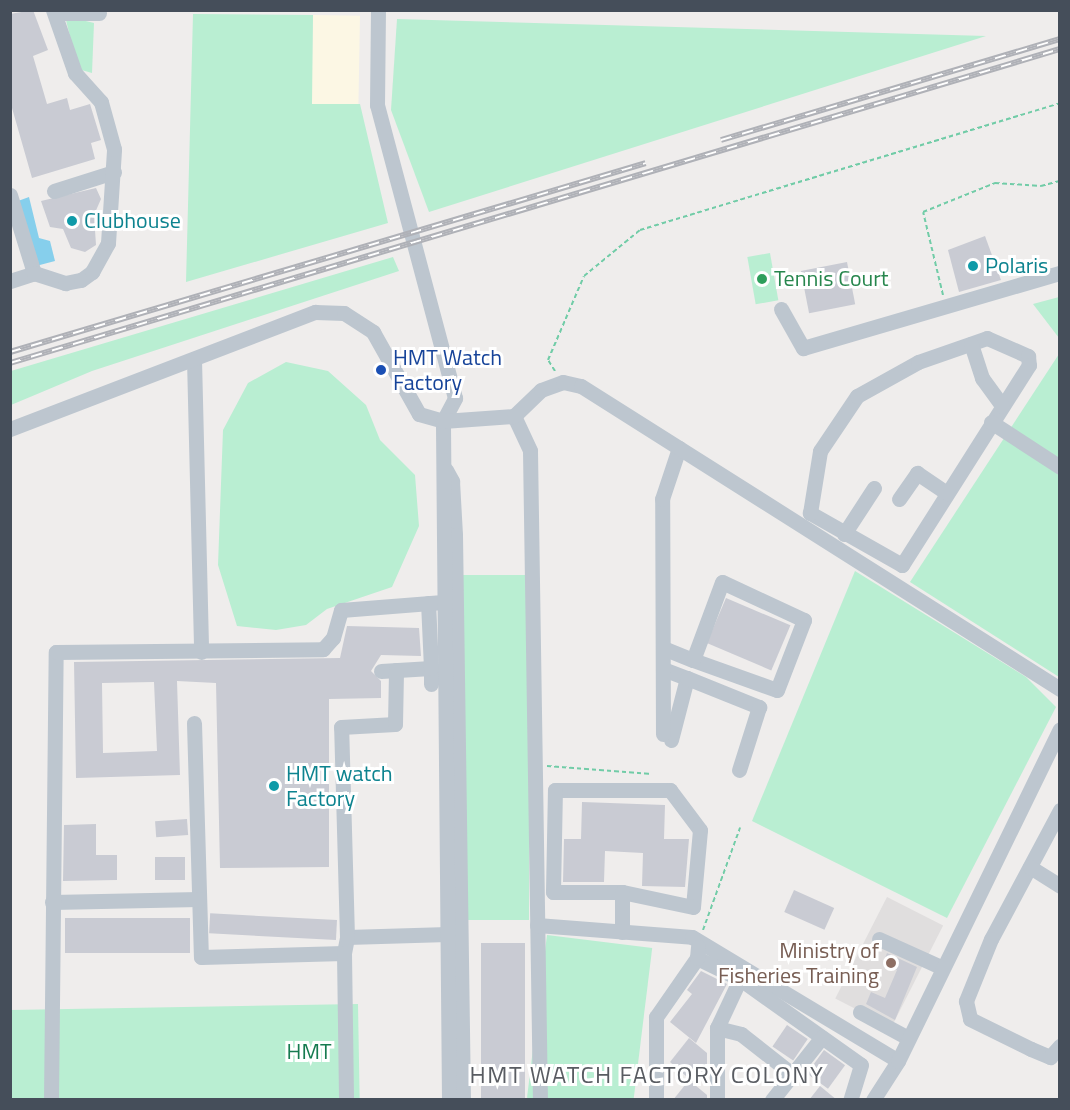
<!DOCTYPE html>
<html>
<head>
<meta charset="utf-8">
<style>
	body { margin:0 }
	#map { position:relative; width:1070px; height:1110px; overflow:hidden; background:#efedec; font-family:"Titillium Web",sans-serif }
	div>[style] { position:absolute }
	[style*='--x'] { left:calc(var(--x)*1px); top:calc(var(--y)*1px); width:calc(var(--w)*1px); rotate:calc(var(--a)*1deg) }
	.commercial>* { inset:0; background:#fcf7e4; transform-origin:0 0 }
	.education>* { inset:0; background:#e0dede; transform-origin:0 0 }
	.green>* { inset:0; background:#b9eed2; transform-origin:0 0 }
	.water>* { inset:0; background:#86cfec }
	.building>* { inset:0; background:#c9cbd3; transform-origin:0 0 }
	.path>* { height:2px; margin-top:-1px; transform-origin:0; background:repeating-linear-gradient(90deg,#71cca7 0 4.5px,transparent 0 7.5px) }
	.minor>* { height:15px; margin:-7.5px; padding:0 7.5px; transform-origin:7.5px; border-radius:7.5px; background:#bdc6cf }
	.rail>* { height:6px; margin-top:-3px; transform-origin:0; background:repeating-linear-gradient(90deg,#fff 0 11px,#afb1b7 0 22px); box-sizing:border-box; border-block:2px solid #afb1b7 }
	.dots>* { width:16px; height:16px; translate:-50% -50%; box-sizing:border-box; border:3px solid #fff; border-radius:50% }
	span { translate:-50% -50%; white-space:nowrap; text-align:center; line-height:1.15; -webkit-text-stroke:6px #fff; paint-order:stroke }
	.culture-label { font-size:22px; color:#0d838f }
	.left { translate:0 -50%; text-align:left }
	.leisure-label { font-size:22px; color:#27864d }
	.transit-label { font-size:22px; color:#164399 }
	.education-label { font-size:22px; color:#785e54 }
	.right { translate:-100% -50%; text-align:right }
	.park-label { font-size:22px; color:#167b50 }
	.neighbourhood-label { font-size:24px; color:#595c62; letter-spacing:1.5px }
	.frame { position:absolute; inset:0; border:12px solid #454e5a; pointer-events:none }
</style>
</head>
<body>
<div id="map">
	<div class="commercial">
		<div style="left:313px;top:15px;width:47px;height:90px;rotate:1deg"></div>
	</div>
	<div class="education">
		<div style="left:887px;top:897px;width:63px;height:114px;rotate:27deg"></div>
	</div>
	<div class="green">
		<div style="clip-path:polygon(193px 14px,313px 15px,312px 104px,360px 104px,388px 223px,186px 282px)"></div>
		<div style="clip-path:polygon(65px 16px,94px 23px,92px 73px,78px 69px)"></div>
		<div style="clip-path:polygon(397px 19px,986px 36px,429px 212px,391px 110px)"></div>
		<div style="left:770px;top:253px;width:48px;height:23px;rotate:80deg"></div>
		<div style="clip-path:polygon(393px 257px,399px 271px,92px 371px,11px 405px,11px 371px)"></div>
		<div style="clip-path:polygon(1059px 297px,1060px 297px,1059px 338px,1033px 304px)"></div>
		<div style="clip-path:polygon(1059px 354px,1059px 677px,910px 582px)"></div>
		<div style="clip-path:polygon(286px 362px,328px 371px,366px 405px,380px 440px,415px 475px,419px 526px,392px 587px,327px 609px,306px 625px,276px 630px,237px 626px,218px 565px,223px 430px,248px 383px)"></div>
		<div style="clip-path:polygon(855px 571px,1026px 677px,1056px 707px,947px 918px,752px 821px)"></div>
		<div style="left:529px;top:575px;width:345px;height:66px;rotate:90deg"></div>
		<div style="left:547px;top:935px;width:106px;height:164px;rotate:7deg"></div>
		<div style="left:358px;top:1004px;width:95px;height:348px;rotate:89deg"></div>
	</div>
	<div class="water">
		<div style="clip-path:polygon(29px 197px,39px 238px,50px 241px,55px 261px,36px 266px,18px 201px)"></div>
	</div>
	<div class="building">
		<div style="clip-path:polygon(33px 10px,48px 50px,33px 56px,47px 104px,67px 98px,70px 110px,90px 104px,101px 140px,91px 143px,95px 159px,32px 178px,10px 101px,10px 14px)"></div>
		<div style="clip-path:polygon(96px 188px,101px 199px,94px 215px,96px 245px,85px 252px,71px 248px,63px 229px,50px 227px,41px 201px)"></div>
		<div style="clip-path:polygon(985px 236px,1001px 280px,959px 292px,948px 250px)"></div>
		<div style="left:847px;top:262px;width:43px;height:47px;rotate:79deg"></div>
		<div style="left:726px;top:598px;width:70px;height:49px;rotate:23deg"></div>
		<div style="clip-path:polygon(evenodd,347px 626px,419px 628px,421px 656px,381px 655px,371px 671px,381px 681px,381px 698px,329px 699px,329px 867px,220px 868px,216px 683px,177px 681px,180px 775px,76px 778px,74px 662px,340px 658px,347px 626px,154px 682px,157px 751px,103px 753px,102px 683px,154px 682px)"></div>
		<div style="clip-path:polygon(582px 802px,665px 805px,664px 839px,689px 839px,685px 887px,642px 886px,643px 853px,605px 851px,604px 882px,563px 882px,564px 839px,581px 839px)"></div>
		<div style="left:187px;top:819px;width:16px;height:32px;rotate:86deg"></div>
		<div style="clip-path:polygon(96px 824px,96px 855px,117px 855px,117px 880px,63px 881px,64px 825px)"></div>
		<div style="left:155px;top:857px;width:30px;height:23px"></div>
		<div style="left:794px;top:890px;width:44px;height:24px;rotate:24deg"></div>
		<div style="left:65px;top:918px;width:125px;height:35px"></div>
		<div style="left:337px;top:920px;width:20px;height:127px;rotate:93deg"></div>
		<div style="left:525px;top:943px;width:157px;height:44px;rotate:90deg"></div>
		<div style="clip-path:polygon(887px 953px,917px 967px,895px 1020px,866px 1004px,871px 992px,885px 998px,897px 970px,883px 964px)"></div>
		<div style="clip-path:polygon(701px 971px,727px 984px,696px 1043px,670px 1022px,692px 994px,687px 990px)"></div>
		<div style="left:787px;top:1025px;width:25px;height:26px;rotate:34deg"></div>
		<div style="clip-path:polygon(689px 1038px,707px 1053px,707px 1069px,695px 1084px,670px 1062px)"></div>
		<div style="left:824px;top:1050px;width:26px;height:29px;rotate:36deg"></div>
		<div style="clip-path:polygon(689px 1080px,707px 1095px,707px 1100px,673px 1100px)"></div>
		<div style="clip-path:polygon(820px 1086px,837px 1100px,809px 1100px)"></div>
	</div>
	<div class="path">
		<div style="--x:943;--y:295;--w:85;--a:-103.5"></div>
		<div style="--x:923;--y:212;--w:78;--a:-21.9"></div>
		<div style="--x:995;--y:183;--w:46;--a:3.7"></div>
		<div style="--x:1041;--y:186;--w:20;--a:-15"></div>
		<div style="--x:555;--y:371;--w:13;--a:-122"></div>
		<div style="--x:548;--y:360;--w:91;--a:-66.8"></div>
		<div style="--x:584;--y:276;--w:72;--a:-39.4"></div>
		<div style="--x:640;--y:230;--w:439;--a:-16.8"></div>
		<div style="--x:547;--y:766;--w:105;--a:4.4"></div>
		<div style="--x:703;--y:930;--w:109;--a:-70.1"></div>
	</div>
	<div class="minor">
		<div style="--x:55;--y:13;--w:44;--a:0"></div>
		<div style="--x:54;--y:191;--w:63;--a:-17.6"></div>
		<div style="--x:10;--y:195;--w:82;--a:72.9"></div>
		<div style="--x:10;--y:281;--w:25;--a:-18"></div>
		<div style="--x:34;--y:273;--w:33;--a:18"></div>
		<div style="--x:65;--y:283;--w:16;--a:-11"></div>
		<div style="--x:81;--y:280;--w:14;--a:-36"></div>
		<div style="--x:92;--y:272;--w:33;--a:-61"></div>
		<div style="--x:108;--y:243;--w:94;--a:-86.3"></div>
		<div style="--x:114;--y:149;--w:49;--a:-105.5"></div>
		<div style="--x:101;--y:102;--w:39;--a:-132"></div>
		<div style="--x:75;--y:73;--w:67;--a:-109.2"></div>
		<div style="--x:781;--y:309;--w:45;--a:60.6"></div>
		<div style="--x:803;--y:348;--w:268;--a:-16.3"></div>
		<div style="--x:987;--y:338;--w:45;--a:23.7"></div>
		<div style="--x:1028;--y:356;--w:9;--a:84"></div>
		<div style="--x:1029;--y:365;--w:237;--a:122.4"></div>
		<div style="--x:902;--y:565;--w:106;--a:-150.5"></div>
		<div style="--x:810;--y:513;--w:63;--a:-80.8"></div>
		<div style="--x:820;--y:451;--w:66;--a:-56.1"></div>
		<div style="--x:857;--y:396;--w:70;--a:-29.1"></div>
		<div style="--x:918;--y:362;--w:73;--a:-19.2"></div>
		<div style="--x:971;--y:344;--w:36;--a:72"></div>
		<div style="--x:982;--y:378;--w:34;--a:54"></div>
		<div style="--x:194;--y:359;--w:293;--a:88.6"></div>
		<div style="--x:514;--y:416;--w:38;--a:65"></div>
		<div style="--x:530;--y:451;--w:649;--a:89.12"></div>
		<div style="--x:991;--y:422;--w:82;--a:33.1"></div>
		<div style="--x:10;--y:429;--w:327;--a:-21"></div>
		<div style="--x:315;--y:312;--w:29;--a:2"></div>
		<div style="--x:344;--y:313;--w:35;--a:33"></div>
		<div style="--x:373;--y:332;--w:94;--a:60.7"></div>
		<div style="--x:419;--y:414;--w:25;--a:16"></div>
		<div style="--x:443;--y:421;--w:26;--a:-62"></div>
		<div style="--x:455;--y:398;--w:303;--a:-104.9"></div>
		<div style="--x:377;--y:105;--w:95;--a:-89.4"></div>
		<div style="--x:446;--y:470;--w:13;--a:61"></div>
		<div style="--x:452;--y:481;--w:54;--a:86.8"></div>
		<div style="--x:455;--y:535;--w:565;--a:89.19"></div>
		<div style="--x:899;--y:499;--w:32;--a:-55"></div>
		<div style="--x:917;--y:473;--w:36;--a:34"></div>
		<div style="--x:844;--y:534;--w:55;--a:-56.9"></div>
		<div style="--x:663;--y:648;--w:32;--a:22"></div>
		<div style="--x:693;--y:660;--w:89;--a:19.7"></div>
		<div style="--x:777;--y:690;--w:75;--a:-68.9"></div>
		<div style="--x:804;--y:620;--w:90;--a:-155.1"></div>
		<div style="--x:722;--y:582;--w:83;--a:110.4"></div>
		<div style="--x:431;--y:668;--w:16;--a:90"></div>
		<div style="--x:663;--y:669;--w:26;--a:21"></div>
		<div style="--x:687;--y:678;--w:64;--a:104.5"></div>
		<div style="--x:381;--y:671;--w:50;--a:-3.4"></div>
		<div style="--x:431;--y:668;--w:65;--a:-92.6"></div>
		<div style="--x:687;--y:678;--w:78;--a:21.9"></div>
		<div style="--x:759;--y:707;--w:66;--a:107.6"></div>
		<div style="--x:194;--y:723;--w:234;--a:88.3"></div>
		<div style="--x:201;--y:957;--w:143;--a:-1.6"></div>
		<div style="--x:344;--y:953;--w:16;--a:-79"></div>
		<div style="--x:347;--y:937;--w:101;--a:-1.7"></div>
		<div style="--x:663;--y:734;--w:235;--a:-90.2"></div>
		<div style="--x:662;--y:499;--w:54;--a:-71.6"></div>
		<div style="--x:555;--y:790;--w:115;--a:0"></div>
		<div style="--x:670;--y:790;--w:50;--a:53.1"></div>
		<div style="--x:700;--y:830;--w:77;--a:95.2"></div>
		<div style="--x:693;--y:907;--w:73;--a:-168.1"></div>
		<div style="--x:622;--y:892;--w:69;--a:180"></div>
		<div style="--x:553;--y:892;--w:102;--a:-88.9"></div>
		<div style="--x:1060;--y:810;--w:146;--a:118.1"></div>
		<div style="--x:991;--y:939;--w:67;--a:112"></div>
		<div style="--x:966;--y:1001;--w:18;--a:77"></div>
		<div style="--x:970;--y:1019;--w:68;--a:26.2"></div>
		<div style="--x:1031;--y:1049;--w:21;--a:23"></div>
		<div style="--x:1050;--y:1057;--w:15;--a:-48"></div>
		<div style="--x:1030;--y:867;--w:36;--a:32"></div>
		<div style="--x:622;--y:892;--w:40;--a:90"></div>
		<div style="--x:52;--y:902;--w:147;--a:-1.2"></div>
		<div style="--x:537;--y:925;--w:155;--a:4.4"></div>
		<div style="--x:692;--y:937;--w:240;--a:31"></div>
		<div style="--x:347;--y:937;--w:210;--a:-91.6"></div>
		<div style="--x:341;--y:727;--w:54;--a:-3.2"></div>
		<div style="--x:395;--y:724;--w:54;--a:-88.9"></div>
		<div style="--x:879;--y:939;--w:70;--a:24.4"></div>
		<div style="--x:344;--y:953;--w:147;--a:89.2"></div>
		<div style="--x:697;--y:958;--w:48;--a:26"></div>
		<div style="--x:740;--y:979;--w:148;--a:35.4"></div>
		<div style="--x:861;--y:1065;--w:37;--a:107"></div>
		<div style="--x:860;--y:1012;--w:55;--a:28.4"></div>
		<div style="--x:717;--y:1028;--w:25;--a:14"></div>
		<div style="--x:741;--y:1034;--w:65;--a:38.1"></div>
		<div style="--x:51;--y:1100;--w:448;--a:-89.4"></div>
		<div style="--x:56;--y:652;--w:267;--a:-0.6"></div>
		<div style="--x:323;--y:649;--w:15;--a:-48"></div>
		<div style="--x:333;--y:638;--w:29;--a:-74"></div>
		<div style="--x:341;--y:610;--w:102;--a:-4.5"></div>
		<div style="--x:449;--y:1100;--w:679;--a:-90.51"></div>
		<div style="--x:443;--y:421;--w:71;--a:-4"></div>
		<div style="--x:514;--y:416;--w:37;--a:-44"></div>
		<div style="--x:541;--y:390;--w:23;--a:-20"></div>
		<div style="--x:563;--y:382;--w:18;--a:13"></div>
		<div style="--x:581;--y:386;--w:567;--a:32.32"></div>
		<div style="--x:656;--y:1100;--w:83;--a:-90"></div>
		<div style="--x:656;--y:1017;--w:72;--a:-55.2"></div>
		<div style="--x:697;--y:958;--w:11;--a:-85"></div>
		<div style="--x:717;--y:1100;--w:72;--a:-90"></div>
		<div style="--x:717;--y:1028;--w:54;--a:-64.9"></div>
		<div style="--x:772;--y:1100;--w:80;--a:-51.6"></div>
		<div style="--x:873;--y:1100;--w:46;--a:-57.3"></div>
		<div style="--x:898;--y:1061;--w:369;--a:-64"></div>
	</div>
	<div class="rail">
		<div style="--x:721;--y:140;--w:354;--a:-16.6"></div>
		<div style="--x:10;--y:352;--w:663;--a:-16.55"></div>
		<div style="--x:10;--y:363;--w:1096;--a:-16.65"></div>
	</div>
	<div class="dots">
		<div style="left:72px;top:221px;background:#0f9aa8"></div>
		<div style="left:973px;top:266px;background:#0f9aa8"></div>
		<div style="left:762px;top:279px;background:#2e9e5b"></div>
		<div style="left:381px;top:370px;background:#1a4fb4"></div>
		<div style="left:274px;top:786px;background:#0f9aa8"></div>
		<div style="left:891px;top:963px;background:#8d6e63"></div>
	</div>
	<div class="culture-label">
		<span class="left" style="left:84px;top:221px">Clubhouse</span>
		<span class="left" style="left:985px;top:266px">Polaris</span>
		<span class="left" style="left:286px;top:786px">HMT watch<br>Factory</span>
	</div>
	<div class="leisure-label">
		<span class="left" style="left:774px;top:279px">Tennis Court</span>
	</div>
	<div class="transit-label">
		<span class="left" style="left:393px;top:370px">HMT Watch<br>Factory</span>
	</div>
	<div class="education-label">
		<span class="right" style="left:879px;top:963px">Ministry of<br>Fisheries Training</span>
	</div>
	<div class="park-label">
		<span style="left:309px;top:1052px">HMT</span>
	</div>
	<div class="neighbourhood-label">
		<span style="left:647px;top:1075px">HMT WATCH FACTORY COLONY</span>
	</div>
	<div class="frame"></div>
</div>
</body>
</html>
